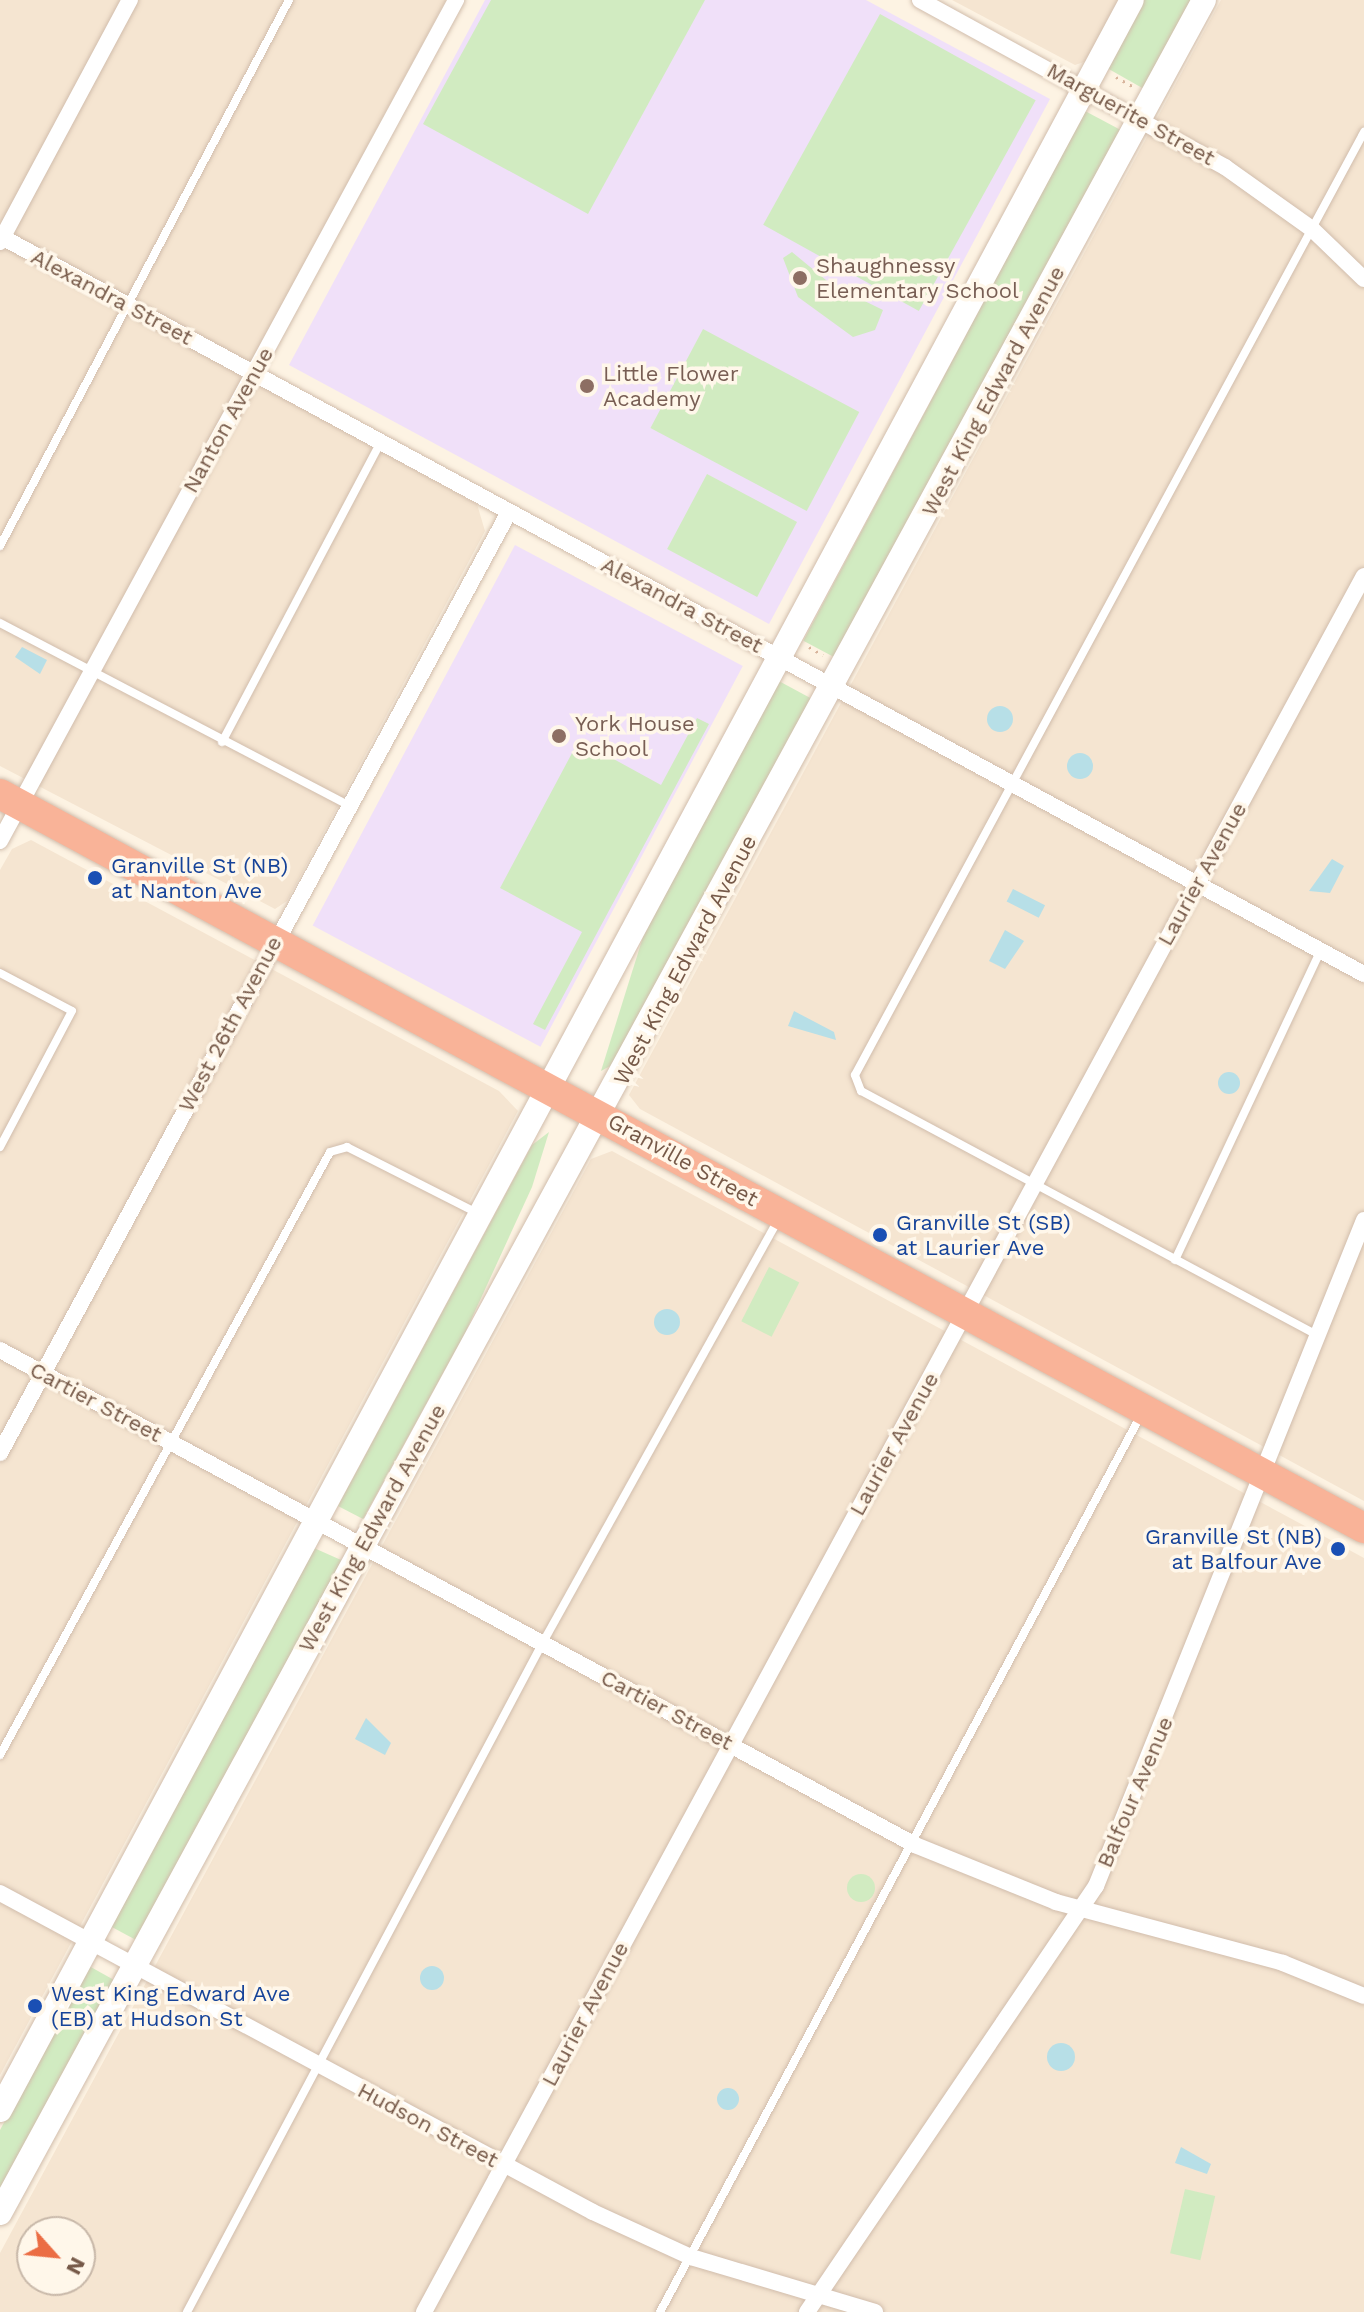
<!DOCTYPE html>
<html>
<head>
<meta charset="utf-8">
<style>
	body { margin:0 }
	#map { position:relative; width:1364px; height:2312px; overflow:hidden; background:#fdf3e3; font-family:"Work Sans",sans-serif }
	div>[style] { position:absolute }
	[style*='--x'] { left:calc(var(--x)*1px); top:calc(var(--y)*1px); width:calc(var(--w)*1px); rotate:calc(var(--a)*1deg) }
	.residential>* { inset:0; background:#f5e5d1 }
	.education>* { inset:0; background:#f0e0f9; transform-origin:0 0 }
	.green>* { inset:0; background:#d1ebc1; transform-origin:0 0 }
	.round { border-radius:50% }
	.water>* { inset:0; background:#b7dfe7; transform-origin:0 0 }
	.path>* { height:3px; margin-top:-1.5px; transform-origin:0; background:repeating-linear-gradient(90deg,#d8b59d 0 2px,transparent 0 8px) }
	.roads { filter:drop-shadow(0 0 2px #d1bdac) drop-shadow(0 0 2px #d1bdac) }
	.lane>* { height:8px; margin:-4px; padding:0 4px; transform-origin:4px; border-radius:4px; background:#fff }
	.street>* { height:16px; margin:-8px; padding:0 8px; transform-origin:8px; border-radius:8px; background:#fff }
	.secondary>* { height:24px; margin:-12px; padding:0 12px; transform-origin:12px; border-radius:12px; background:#fff }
	.highway>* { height:30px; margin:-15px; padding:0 15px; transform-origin:15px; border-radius:15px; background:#f9b398 }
	.dots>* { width:22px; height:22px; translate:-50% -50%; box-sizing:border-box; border:4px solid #fff7ea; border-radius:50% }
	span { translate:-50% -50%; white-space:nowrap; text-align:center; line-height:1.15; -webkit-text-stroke:7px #fff7ea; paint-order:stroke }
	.street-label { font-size:22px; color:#765948 }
	.education-label { font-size:22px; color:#785e54 }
	.left { translate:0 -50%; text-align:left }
	.transit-label { font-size:22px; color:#164399 }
	.right { translate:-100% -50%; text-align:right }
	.north { position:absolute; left:16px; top:2216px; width:80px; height:80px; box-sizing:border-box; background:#fff7ea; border:2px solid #c8b8a9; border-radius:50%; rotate:117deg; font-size:22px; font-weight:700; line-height:32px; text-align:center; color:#765948 }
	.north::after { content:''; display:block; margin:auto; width:28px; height:36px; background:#eb6d44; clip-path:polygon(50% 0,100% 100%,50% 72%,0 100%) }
</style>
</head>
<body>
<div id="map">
	<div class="residential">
		<div style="clip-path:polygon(0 0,446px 0,244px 375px,477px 504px,485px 531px,287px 901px,275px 909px,0 766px)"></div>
		<div style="clip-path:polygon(952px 0,1120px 0,1087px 61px,1075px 65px)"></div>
		<div style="clip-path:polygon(1221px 0,1364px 0,1364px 1501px,640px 1109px,629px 1095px)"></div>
		<div style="clip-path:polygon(31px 840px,499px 1091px,518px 1111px,0 2075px,0 870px,12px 849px)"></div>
		<div style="clip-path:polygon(evenodd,612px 1151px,1364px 1558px,1364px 2312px,0 2312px,0 2253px,591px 1159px,612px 1151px,32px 2232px,80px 2232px,80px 2280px,32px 2280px,32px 2232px)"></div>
	</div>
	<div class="education">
		<div style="clip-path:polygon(485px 0,866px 0,1050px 99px,769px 624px,289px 365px)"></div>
		<div style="left:515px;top:545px;width:258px;height:431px;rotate:28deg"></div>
	</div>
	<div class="green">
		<div style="clip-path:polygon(491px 0,705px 0,588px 214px,423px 124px)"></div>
		<div style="clip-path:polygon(1144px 0,1193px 0,1144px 89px,1107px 68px)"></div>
		<div style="left:880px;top:14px;width:178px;height:241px;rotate:29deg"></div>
		<div style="left:1085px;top:111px;width:41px;height:600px;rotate:28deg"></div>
		<div style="clip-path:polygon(792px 252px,832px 285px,883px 310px,875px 330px,853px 337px,798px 297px,783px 258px)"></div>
		<div style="left:703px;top:329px;width:177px;height:112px;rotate:28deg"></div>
		<div style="left:707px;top:474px;width:102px;height:85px;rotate:28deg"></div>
		<div style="clip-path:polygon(777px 680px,814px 700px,614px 1064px,601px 1071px,643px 937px)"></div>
		<div style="clip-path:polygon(697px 718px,709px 724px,545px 1030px,533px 1024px,582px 932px,500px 888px,579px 740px,661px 785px)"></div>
		<div style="clip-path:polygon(549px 1132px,532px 1187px,465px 1333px,363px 1519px,338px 1506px,532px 1145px)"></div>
		<div style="left:769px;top:1267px;width:34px;height:61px;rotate:27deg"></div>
		<div style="clip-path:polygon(314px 1548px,341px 1560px,338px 1567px,136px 1940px,110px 1926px)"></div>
		<div class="round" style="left:847px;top:1874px;width:28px;height:28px"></div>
		<div style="clip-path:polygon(89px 1966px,114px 1980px,0 2194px,0 2130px)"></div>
		<div style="left:1185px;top:2189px;width:31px;height:66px;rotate:13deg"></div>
	</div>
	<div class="water">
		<div style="clip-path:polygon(22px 647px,47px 660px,40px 674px,15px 657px)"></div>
		<div class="round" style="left:987px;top:706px;width:26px;height:26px"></div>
		<div class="round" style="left:1067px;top:753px;width:26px;height:26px"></div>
		<div style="clip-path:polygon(1332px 859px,1344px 866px,1330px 893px,1309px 891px)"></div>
		<div style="left:1013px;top:889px;width:36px;height:14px;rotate:27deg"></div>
		<div style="clip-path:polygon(1005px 930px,1024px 941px,1005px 969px,989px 961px)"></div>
		<div style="clip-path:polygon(794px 1011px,834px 1032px,836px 1040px,788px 1026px)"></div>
		<div class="round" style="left:1218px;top:1072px;width:22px;height:22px"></div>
		<div class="round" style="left:654px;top:1309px;width:26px;height:26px"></div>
		<div style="clip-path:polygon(366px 1718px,391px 1743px,385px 1755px,355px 1739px)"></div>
		<div class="round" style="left:420px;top:1966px;width:24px;height:24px"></div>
		<div class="round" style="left:1047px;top:2043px;width:28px;height:28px"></div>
		<div class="round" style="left:717px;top:2088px;width:22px;height:22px"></div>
		<div style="clip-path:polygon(1181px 2147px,1211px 2164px,1207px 2174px,1175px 2163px)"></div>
	</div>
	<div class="path">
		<div style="--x:1116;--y:77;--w:21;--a:29"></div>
		<div style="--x:809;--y:647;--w:16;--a:30"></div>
	</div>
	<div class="roads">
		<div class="lane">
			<div style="--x:0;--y:546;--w:618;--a:-62.11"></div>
			<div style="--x:0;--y:623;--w:393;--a:27.6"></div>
			<div style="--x:222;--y:742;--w:340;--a:-62.1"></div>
			<div style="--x:0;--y:973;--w:81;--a:27.8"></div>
			<div style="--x:72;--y:1011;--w:154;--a:117.9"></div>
			<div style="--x:1175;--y:1260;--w:343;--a:-64.8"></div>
			<div style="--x:1317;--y:1335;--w:517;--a:-151.85"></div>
			<div style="--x:861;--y:1091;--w:17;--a:-111"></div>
			<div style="--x:855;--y:1075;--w:1072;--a:-61.64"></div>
			<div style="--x:0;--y:1755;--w:687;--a:-61.31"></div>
			<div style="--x:330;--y:1152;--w:18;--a:-16"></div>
			<div style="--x:347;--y:1147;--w:146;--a:26.9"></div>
			<div style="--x:187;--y:2312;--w:756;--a:-62.01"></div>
			<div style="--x:542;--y:1644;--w:487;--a:-60.9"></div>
			<div style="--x:660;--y:2312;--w:1020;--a:-61.8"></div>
		</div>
		<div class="street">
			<div style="--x:920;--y:0;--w:348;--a:28.7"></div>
			<div style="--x:1225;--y:167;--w:107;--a:35.5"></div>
			<div style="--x:1312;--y:229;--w:72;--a:43.9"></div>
			<div style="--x:0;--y:236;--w:1551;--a:28.42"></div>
			<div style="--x:0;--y:242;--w:275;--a:-61.8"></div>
			<div style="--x:0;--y:841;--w:957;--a:-61.53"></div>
			<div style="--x:0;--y:1350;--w:1040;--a:28.41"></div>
			<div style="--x:915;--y:1845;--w:152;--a:22"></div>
			<div style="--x:1056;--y:1902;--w:235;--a:15"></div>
			<div style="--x:1283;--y:1963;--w:87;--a:22.2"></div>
			<div style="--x:0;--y:1453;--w:1070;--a:-61.59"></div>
			<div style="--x:0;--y:1893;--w:673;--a:28.28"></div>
			<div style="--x:593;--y:2212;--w:108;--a:24.7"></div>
			<div style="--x:691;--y:2257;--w:192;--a:16.6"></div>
			<div style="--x:424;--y:2312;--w:1974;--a:-61.57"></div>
			<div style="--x:807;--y:2312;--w:515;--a:-55.85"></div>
			<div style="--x:1096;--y:1886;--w:718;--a:-68.08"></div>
		</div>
		<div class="secondary">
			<div style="--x:0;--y:2110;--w:2394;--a:-61.79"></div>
			<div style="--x:0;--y:2213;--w:2519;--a:-61.45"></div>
		</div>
		<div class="highway">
			<div style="--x:0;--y:794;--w:1549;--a:28.29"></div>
		</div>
	</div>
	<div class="dots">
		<div style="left:800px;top:278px;background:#8d6e63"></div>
		<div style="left:587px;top:386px;background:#8d6e63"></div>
		<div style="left:559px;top:736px;background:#8d6e63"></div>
		<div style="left:95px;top:878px;background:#1a4fb4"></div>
		<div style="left:880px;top:1235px;background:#1a4fb4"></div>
		<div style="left:1338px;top:1549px;background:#1a4fb4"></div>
		<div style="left:35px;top:2006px;background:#1a4fb4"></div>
	</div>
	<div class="street-label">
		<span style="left:1131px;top:114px;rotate:29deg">Marguerite Street</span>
		<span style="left:112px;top:297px;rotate:28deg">Alexandra Street</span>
		<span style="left:993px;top:391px;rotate:-62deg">West King Edward Avenue</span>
		<span style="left:228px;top:420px;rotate:-61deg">Nanton Avenue</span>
		<span style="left:682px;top:605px;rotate:28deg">Alexandra Street</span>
		<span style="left:1202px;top:874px;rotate:-61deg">Laurier Avenue</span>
		<span style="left:685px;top:960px;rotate:-62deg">West King Edward Avenue</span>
		<span style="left:230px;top:1024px;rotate:-62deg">West 26th Avenue</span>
		<span style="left:683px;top:1160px;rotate:29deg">Granville Street</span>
		<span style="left:96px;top:1402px;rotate:28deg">Cartier Street</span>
		<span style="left:894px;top:1444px;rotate:-61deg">Laurier Avenue</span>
		<span style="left:372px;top:1528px;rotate:-61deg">West King Edward Avenue</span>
		<span style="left:667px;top:1710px;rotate:28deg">Cartier Street</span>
		<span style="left:1135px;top:1792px;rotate:-67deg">Balfour Avenue</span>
		<span style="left:585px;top:2014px;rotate:-62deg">Laurier Avenue</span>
		<span style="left:428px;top:2125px;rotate:28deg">Hudson Street</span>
	</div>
	<div class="education-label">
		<span class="left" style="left:816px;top:278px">Shaughnessy<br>Elementary School</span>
		<span class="left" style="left:603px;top:386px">Little Flower<br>Academy</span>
		<span class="left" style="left:575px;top:736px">York House<br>School</span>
	</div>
	<div class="transit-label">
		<span class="left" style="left:111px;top:878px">Granville St (NB)<br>at Nanton Ave</span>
		<span class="left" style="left:896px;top:1235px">Granville St (SB)<br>at Laurier Ave</span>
		<span class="right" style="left:1322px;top:1549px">Granville St (NB)<br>at Balfour Ave</span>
		<span class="left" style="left:51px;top:2006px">West King Edward Ave<br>(EB) at Hudson St</span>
	</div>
	<div class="north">N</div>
</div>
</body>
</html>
